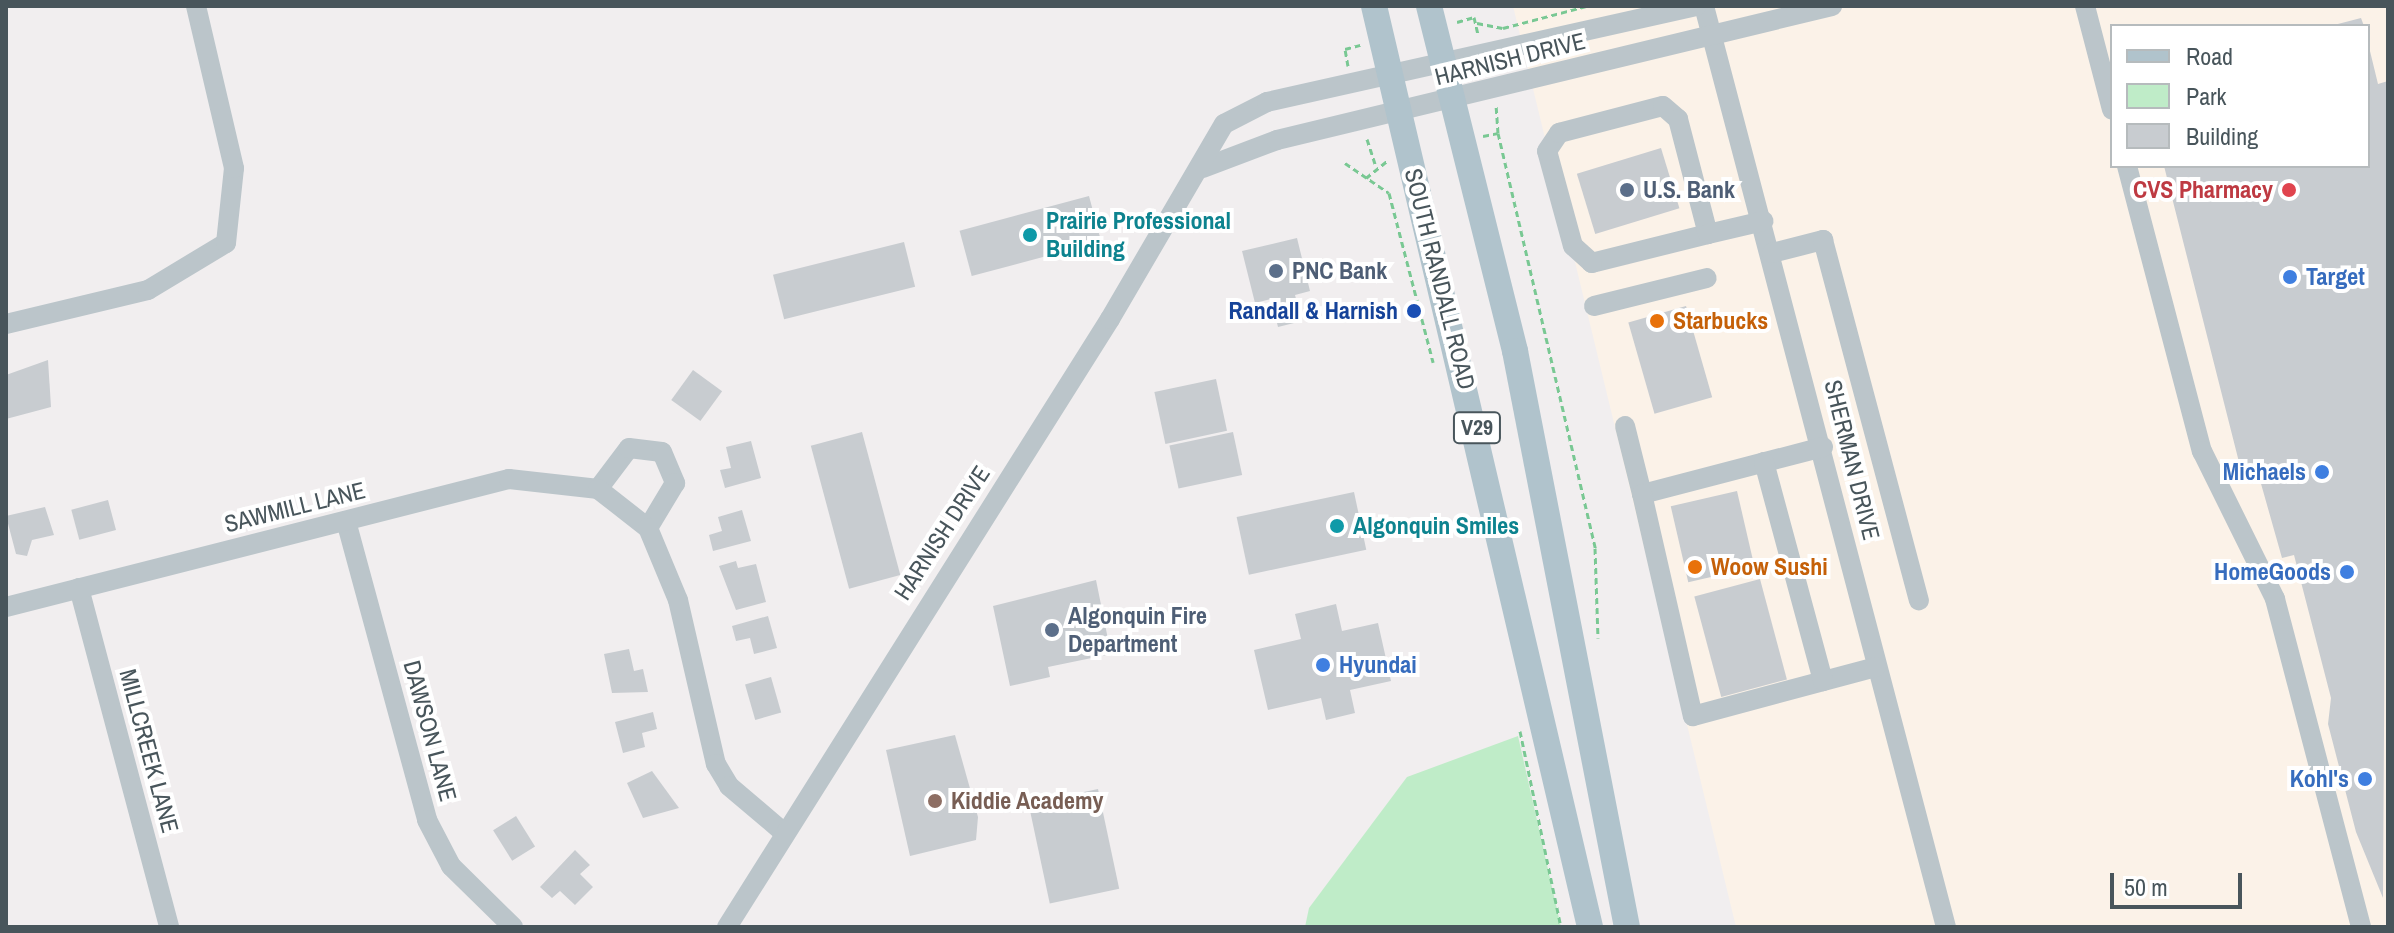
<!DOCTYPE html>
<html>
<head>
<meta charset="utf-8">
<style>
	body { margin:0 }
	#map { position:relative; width:2394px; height:933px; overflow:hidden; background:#f1eeef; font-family:"Archivo Narrow",sans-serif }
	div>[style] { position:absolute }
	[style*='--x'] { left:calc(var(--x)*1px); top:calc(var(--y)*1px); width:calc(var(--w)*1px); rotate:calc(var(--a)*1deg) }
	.commercial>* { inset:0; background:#fbf2e8 }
	.green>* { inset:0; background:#bfecc8 }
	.building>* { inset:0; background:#c8ccd0; transform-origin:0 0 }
	.path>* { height:3px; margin-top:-1.5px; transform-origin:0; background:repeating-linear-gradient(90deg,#79c893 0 6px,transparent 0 10px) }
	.minor>* { height:20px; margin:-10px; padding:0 10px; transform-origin:10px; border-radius:10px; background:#bbc5ca }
	.major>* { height:26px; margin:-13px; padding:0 13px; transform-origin:13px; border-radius:13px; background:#b0c3cc }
	.dots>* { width:22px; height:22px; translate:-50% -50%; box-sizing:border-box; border:4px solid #fff; border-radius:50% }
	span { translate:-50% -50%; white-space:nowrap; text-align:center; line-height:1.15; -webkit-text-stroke:8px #fff; paint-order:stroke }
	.shield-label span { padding:2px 6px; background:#fff; border:2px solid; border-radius:6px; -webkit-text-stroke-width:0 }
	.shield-label { font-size:22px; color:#48555b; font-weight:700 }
	.street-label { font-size:24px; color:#48555b }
	.service-label { font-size:24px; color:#4e5e75; font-weight:700 }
	.left { translate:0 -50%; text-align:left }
	.health-label { font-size:24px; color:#be3a42; font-weight:700 }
	.right { translate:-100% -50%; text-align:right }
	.culture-label { font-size:24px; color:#0d838f; font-weight:700 }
	.shop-label { font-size:24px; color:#366cbe; font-weight:700 }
	.transit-label { font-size:24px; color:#164399; font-weight:700 }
	.food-label { font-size:24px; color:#c56008; font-weight:700 }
	.education-label { font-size:24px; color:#785e54; font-weight:700 }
	.frame { position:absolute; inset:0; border:8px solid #48555b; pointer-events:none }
	.legend { position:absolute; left:2110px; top:24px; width:260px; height:144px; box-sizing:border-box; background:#fff; border:2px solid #b6bbbd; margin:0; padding:10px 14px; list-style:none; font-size:24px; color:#48555b }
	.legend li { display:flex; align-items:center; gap:16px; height:40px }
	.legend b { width:40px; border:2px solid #b6bbbd }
	.scale { position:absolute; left:2110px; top:873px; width:132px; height:36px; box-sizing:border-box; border:4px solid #48555b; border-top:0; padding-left:10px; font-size:24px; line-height:28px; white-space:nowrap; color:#48555b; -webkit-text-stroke:6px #fff; paint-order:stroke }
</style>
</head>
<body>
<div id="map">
	<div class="commercial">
		<div style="clip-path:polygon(evenodd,1513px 6px,2388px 6px,2388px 927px,1736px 927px,1513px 6px,2112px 26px,2368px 26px,2368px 166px,2112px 166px,2112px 26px)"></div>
	</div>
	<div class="green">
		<div style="clip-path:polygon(1518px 736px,1561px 927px,1305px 927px,1309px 908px,1407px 777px)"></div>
	</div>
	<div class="building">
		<div style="clip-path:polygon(2361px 18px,2364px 26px,2334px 26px,2334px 25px)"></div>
		<div style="clip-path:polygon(2369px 47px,2378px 84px,2388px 81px,2383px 898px,2356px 832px,2328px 724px,2331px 698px,2294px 555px,2282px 558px,2256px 466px,2241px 470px,2164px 166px,2368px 166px)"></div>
		<div style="left:1661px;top:148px;width:63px;height:88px;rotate:73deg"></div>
		<div style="left:1089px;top:196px;width:47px;height:134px;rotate:75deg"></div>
		<div style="clip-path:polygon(1297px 238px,1310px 291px,1295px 295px,1302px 321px,1278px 327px,1271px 299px,1255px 303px,1242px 251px)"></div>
		<div style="left:904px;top:242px;width:46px;height:135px;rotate:76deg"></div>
		<div style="left:1686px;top:306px;width:95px;height:60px;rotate:74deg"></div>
		<div style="clip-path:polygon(48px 360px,51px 407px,6px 419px,6px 375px)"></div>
		<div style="left:693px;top:370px;width:36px;height:37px;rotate:36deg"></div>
		<div style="left:1216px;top:379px;width:53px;height:63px;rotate:78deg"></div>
		<div style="left:862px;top:432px;width:148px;height:53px;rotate:75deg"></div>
		<div style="left:1233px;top:432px;width:44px;height:65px;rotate:78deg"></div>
		<div style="clip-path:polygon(751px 441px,761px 478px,725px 488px,720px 470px,731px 468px,726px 447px)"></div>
		<div style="left:1737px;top:491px;width:78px;height:68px;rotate:77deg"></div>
		<div style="left:1354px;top:492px;width:59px;height:120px;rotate:78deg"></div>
		<div style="left:108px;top:500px;width:31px;height:38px;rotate:75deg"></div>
		<div style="clip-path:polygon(45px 507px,54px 535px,32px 540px,27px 556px,16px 554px,6px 516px)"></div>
		<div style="clip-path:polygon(742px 510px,751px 541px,713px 551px,709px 535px,722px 531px,718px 517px)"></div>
		<div style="clip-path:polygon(736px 561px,738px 568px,756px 564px,766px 602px,736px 610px,719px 566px)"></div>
		<div style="left:1760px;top:579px;width:104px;height:68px;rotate:75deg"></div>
		<div style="clip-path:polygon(1096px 580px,1111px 654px,1048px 667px,1050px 677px,1010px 686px,993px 606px)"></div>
		<div style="clip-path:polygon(1336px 604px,1342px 631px,1378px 623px,1391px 681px,1350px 690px,1355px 713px,1326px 720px,1321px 698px,1268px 710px,1254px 650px,1301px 639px,1295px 614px)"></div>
		<div style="clip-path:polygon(768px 616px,777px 648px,754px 654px,750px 638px,736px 641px,732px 626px)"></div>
		<div style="clip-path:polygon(629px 649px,634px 671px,643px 669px,648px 692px,612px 693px,604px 654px)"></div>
		<div style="left:771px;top:677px;width:37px;height:27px;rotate:74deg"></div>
		<div style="clip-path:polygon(653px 712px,657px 729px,642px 733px,645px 747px,623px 753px,615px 722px)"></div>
		<div style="clip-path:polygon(955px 735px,978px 817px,976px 840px,910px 856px,886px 750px)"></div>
		<div style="clip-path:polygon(652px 771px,679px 808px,643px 818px,627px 783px)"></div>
		<div style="left:1098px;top:789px;width:102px;height:71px;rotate:78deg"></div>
		<div style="left:516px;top:816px;width:36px;height:27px;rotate:58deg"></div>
		<div style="clip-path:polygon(575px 850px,590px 865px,580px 874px,593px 887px,575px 905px,560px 891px,552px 898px,540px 887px)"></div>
	</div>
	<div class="path">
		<div style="--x:1457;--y:22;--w:18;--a:-16"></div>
		<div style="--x:1474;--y:17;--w:18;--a:77"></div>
		<div style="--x:1477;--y:23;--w:26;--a:11"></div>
		<div style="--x:1503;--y:28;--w:87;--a:-14.7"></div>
		<div style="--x:1348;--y:66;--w:17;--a:-100"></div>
		<div style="--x:1345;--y:49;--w:16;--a:-15"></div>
		<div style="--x:1498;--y:133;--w:426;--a:76.8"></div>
		<div style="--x:1595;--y:548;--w:90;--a:88.1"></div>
		<div style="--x:1483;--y:136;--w:15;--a:-11"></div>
		<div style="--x:1498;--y:133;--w:29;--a:-94"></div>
		<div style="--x:1367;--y:139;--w:26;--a:72"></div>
		<div style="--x:1345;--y:163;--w:53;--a:34.3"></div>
		<div style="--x:1389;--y:193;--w:175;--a:75.4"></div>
		<div style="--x:1366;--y:178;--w:27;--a:-39"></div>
		<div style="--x:1520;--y:731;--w:200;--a:78.2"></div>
	</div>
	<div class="minor">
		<div style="--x:1704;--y:6;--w:952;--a:75.28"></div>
		<div style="--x:2085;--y:6;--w:107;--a:75.4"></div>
		<div style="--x:2127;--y:166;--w:295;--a:75.3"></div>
		<div style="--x:2202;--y:451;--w:165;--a:63.7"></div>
		<div style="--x:2275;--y:599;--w:339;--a:75.3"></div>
		<div style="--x:1203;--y:168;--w:79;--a:-20.7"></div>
		<div style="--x:1277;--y:140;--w:571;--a:-13.57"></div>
		<div style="--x:1708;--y:234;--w:120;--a:166"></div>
		<div style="--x:1592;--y:263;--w:25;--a:-138"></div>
		<div style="--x:1573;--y:246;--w:98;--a:-105.3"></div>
		<div style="--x:1547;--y:151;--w:22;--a:-56"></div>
		<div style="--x:1559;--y:133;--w:107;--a:-14.6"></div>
		<div style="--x:1663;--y:106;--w:20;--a:41"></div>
		<div style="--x:1678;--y:119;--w:119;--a:75.4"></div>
		<div style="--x:1708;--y:234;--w:57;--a:-13.1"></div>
		<div style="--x:1772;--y:253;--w:53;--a:-14.3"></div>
		<div style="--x:1823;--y:240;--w:373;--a:75.1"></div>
		<div style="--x:1594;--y:306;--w:116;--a:-13.9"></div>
		<div style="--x:6;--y:324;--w:146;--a:-13.5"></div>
		<div style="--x:148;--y:290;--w:91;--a:-31.1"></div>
		<div style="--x:226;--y:243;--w:75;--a:-83.9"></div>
		<div style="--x:234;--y:168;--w:166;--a:-103.2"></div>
		<div style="--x:1625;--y:426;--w:70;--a:76"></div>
		<div style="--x:1823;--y:447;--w:187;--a:165.4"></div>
		<div style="--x:1642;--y:494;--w:228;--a:77.1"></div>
		<div style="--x:1693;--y:716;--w:189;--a:-15"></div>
		<div style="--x:1764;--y:462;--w:227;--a:74.9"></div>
		<div style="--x:598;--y:489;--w:51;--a:-52.9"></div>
		<div style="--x:629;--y:448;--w:33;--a:7"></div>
		<div style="--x:662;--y:452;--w:34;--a:67"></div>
		<div style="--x:675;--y:483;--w:52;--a:121"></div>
		<div style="--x:346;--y:521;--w:310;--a:74.8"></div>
		<div style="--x:427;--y:820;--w:52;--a:62.4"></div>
		<div style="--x:451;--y:866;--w:87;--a:44.5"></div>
		<div style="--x:79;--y:588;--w:351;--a:75.1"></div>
		<div style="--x:6;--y:607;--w:519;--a:-14.28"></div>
		<div style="--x:509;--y:479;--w:90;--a:6.4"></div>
		<div style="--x:598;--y:489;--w:63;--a:38"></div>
		<div style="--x:648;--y:528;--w:78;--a:67.4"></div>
		<div style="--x:678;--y:600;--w:168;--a:77"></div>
		<div style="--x:716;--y:764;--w:26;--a:59"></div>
		<div style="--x:729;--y:786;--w:70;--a:40.3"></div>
		<div style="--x:727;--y:927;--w:719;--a:-57.79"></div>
		<div style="--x:1110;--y:319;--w:226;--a:-59.7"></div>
		<div style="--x:1224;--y:124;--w:48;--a:-27.1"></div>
		<div style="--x:1267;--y:102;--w:440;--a:-12.6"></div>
	</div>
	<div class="major">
		<div style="--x:1374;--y:6;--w:946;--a:76.8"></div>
		<div style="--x:1429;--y:6;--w:356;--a:76"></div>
		<div style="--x:1515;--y:351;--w:587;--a:79"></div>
	</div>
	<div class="dots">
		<div style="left:1627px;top:190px;background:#5c6f8a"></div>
		<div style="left:2289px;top:190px;background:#e0444e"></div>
		<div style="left:1030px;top:235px;background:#0f9aa8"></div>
		<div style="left:1276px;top:271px;background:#5c6f8a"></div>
		<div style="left:2290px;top:277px;background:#3f7fe0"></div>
		<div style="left:1414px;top:311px;background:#1a4fb4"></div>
		<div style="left:1657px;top:321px;background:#e8710a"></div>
		<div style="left:2322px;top:472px;background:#3f7fe0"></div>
		<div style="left:1337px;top:526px;background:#0f9aa8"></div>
		<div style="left:1695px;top:567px;background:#e8710a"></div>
		<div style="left:2347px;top:572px;background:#3f7fe0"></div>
		<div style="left:1052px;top:630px;background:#5c6f8a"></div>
		<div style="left:1323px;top:665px;background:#3f7fe0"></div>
		<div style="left:2365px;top:779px;background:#3f7fe0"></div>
		<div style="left:935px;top:801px;background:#8d6e63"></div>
	</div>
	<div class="shield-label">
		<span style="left:1477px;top:428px">V29</span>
	</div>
	<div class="street-label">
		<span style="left:1510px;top:59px;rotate:-14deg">HARNISH DRIVE</span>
		<span style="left:1440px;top:279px;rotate:76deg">SOUTH RANDALL ROAD</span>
		<span style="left:1852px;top:460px;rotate:76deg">SHERMAN DRIVE</span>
		<span style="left:295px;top:507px;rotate:-14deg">SAWMILL LANE</span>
		<span style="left:942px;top:533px;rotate:-57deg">HARNISH DRIVE</span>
		<span style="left:430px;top:731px;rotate:75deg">DAWSON LANE</span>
		<span style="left:149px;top:751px;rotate:75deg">MILLCREEK LANE</span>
	</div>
	<div class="service-label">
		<span class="left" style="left:1643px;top:190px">U.S. Bank</span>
		<span class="left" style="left:1292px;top:271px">PNC Bank</span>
		<span class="left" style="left:1068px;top:630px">Algonquin Fire<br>Department</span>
	</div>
	<div class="health-label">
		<span class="right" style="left:2273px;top:190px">CVS Pharmacy</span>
	</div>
	<div class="culture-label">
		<span class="left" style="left:1046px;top:235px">Prairie Professional<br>Building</span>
		<span class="left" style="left:1353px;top:526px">Algonquin Smiles</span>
	</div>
	<div class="shop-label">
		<span class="left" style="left:2306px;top:277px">Target</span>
		<span class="right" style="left:2306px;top:472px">Michaels</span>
		<span class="right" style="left:2331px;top:572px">HomeGoods</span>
		<span class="left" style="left:1339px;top:665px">Hyundai</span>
		<span class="right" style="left:2349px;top:779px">Kohl's</span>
	</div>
	<div class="transit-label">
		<span class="right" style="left:1398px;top:311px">Randall &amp; Harnish</span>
	</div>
	<div class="food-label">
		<span class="left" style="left:1673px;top:321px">Starbucks</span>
		<span class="left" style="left:1711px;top:567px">Woow Sushi</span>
	</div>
	<div class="education-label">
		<span class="left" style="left:951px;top:801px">Kiddie Academy</span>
	</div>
	<div class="frame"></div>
	<ul class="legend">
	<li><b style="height:10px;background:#b0c3cc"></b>Road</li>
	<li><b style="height:22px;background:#bfecc8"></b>Park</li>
	<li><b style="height:22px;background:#c8ccd0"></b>Building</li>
	</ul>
	<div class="scale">50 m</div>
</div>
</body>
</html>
